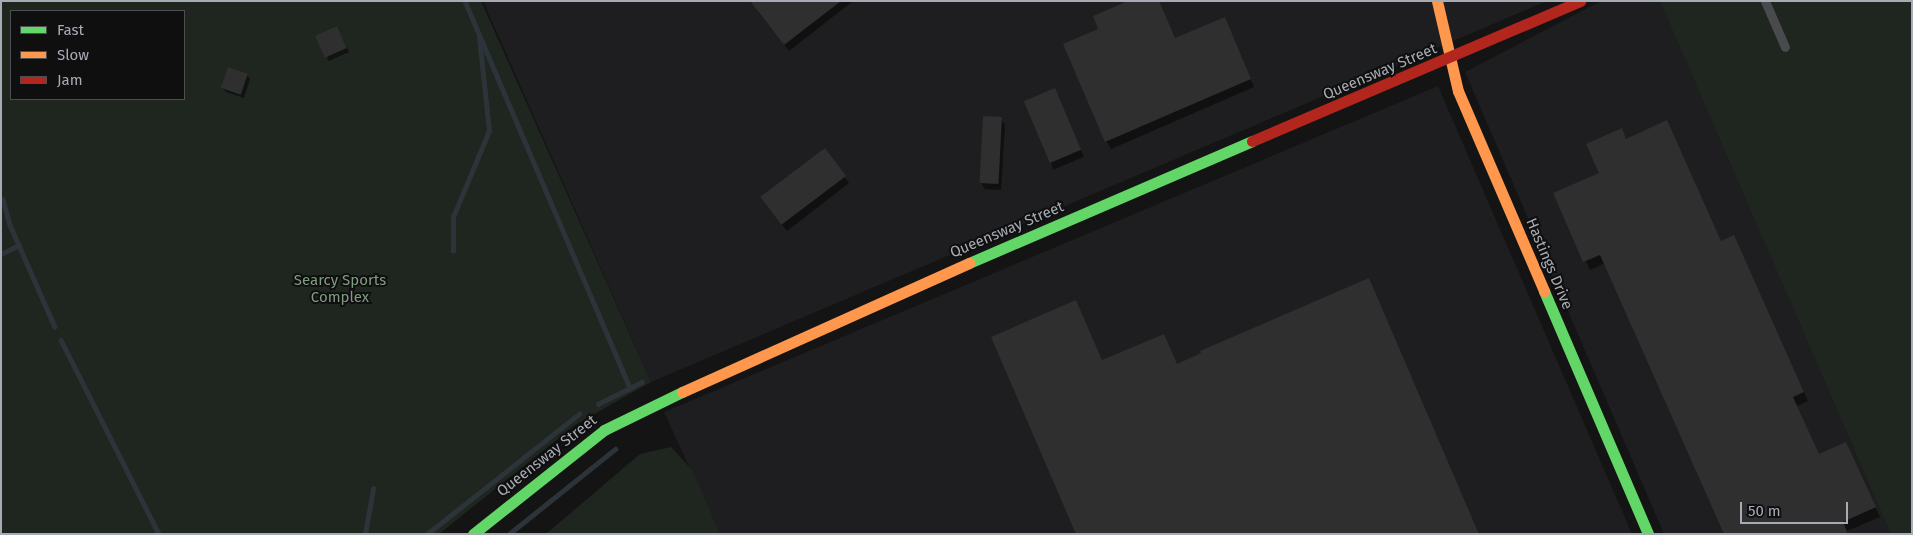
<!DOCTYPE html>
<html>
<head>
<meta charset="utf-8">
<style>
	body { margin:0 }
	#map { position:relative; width:1913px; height:535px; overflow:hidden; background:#141415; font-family:"Fira Sans",sans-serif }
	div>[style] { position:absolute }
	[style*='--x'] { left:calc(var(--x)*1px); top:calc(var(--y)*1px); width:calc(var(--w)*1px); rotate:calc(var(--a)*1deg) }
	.built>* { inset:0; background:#1e1e20 }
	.green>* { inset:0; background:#1f251f }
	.shadow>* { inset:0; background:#0007; transform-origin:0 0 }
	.stream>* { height:4.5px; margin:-2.25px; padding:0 2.25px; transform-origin:2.25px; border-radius:2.25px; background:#2d3439 }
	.building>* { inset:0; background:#2f2f30; transform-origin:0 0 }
	.lane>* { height:9px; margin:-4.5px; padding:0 4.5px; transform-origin:4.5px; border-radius:4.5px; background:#494a4d }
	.fast>* { height:11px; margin:-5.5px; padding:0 5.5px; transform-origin:5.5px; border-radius:5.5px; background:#63d668 }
	.slow>* { height:11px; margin:-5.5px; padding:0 5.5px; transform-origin:5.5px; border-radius:5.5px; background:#ff974d }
	.jam>* { height:11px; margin:-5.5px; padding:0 5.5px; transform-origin:5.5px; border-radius:5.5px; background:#b3261e }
	span { translate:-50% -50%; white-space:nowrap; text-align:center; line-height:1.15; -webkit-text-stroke:4px #0f0f10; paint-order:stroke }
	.street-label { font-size:15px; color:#a7acb4 }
	.park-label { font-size:15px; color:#819d80 }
	.frame { position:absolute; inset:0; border:2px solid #a7acb4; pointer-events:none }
	.legend { position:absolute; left:10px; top:10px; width:175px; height:90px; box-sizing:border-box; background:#0f0f10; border:1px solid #4c4e52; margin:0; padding:6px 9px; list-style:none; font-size:15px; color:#a7acb4 }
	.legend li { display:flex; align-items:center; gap:10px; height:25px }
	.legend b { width:25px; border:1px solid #4c4e52 }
	.scale { position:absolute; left:1740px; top:502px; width:108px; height:22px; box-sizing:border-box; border:2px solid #a7acb4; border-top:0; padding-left:6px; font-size:15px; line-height:18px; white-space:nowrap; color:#a7acb4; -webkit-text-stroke:4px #0f0f10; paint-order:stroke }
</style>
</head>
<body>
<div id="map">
	<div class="built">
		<div style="clip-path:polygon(483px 1px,1547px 1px,651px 382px)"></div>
		<div style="clip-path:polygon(1601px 1px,1912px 1px,1912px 534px,1664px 534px,1465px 72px)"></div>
		<div style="clip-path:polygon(1438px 86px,1632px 534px,720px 534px,664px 412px)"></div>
	</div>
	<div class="green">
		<div style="clip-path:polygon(evenodd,1px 1px,481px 1px,651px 382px,575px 425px,439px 534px,1px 534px,1px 1px,11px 11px,184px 11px,184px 99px,11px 99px,11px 11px)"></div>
		<div style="clip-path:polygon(1660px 1px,1912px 1px,1912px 534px,1891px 534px)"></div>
		<div style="clip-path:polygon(671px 447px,693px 471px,720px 534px,546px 534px,640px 454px)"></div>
	</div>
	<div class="shadow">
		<div style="clip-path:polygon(760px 1px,853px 1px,789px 51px,758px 12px)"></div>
		<div style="clip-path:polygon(1229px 27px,1254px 87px,1111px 149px,1106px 141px,1175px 39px)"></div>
		<div style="clip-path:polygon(339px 31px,349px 52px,329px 61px,317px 36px)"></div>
		<div style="clip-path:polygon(247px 75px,250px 79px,244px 98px,226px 92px,223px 88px)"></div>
		<div style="left:1058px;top:96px;width:66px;height:33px;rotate:67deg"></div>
		<div style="clip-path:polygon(1001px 119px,1005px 125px,1001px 190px,985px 189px,981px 183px)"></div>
		<div style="clip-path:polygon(1621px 130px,1627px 140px,1721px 242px,1734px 236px,1808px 401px,1797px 406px,1819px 456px,1846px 444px,1880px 517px,1847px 531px,1848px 534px,1726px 534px,1605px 263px,1590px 270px,1554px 194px,1600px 174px)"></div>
		<div style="clip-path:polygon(824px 150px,849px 183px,787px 231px,767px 205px)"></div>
		<div style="clip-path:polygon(1369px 279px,1479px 534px,1078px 534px,1076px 302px,1103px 362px,1177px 365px)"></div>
	</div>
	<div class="stream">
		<div style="--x:465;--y:1;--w:421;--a:66.9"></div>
		<div style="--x:3;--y:199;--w:27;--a:75"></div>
		<div style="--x:10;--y:225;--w:111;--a:66.2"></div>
		<div style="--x:453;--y:251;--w:34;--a:-90"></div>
		<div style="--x:453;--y:217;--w:93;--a:-67.3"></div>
		<div style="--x:489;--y:131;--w:95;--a:-96.1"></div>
		<div style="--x:1;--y:254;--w:20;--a:-27"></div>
		<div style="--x:61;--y:340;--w:217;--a:63.2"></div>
		<div style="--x:598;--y:404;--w:49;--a:-26.6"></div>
		<div style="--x:365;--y:534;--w:46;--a:-79.9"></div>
		<div style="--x:427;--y:534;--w:194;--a:-38.3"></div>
		<div style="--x:509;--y:534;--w:136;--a:-38.7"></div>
	</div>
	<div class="building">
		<div style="clip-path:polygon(750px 1px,841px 1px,784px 45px)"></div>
		<div style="clip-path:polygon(1128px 1px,1159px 1px,1175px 38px,1225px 17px,1251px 79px,1105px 142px,1063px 44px,1098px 29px,1093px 16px)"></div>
		<div style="left:337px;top:26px;width:24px;height:24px;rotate:66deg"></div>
		<div style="left:228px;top:67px;width:21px;height:22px;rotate:19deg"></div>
		<div style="left:1055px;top:88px;width:67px;height:34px;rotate:67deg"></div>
		<div style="left:983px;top:116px;width:19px;height:67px;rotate:3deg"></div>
		<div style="clip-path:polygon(1667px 120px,1721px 241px,1734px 235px,1804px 392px,1793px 397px,1819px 454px,1846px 442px,1876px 507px,1843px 522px,1848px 534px,1724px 534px,1600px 255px,1583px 262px,1553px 193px,1599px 173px,1586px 144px,1622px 128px,1626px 139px)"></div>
		<div style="left:825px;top:148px;width:35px;height:81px;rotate:53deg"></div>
		<div style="clip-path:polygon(1369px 278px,1479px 534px,1076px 534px,991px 337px,1076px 300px,1102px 360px,1164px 334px,1177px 364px,1201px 353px,1200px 351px)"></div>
	</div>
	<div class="lane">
		<div style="--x:1765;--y:1;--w:50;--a:66.5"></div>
	</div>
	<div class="fast">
		<div style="--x:969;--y:263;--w:308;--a:-23.3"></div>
		<div style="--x:1544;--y:291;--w:264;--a:66.8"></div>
		<div style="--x:473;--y:534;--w:167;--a:-38.4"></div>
		<div style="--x:604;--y:430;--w:87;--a:-26"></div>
	</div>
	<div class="slow">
		<div style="--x:1437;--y:1;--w:92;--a:76.9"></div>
		<div style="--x:1458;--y:91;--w:218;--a:66.7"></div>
		<div style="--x:682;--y:392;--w:315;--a:-24.2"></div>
	</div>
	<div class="jam">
		<div style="--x:1252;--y:141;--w:357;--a:-23.1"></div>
	</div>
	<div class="street-label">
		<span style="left:1380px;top:72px;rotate:-23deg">Queensway Street</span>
		<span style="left:1007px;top:230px;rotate:-23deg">Queensway Street</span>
		<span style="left:1549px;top:264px;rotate:67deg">Hastings Drive</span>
		<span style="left:547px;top:456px;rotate:-38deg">Queensway Street</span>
	</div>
	<div class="park-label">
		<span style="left:340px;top:289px">Searcy Sports<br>Complex</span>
	</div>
	<div class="frame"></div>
	<ul class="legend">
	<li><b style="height:6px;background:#63d668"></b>Fast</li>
	<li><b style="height:6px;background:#ff974d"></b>Slow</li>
	<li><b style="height:6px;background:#b3261e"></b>Jam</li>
	</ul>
	<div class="scale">50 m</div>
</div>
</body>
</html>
